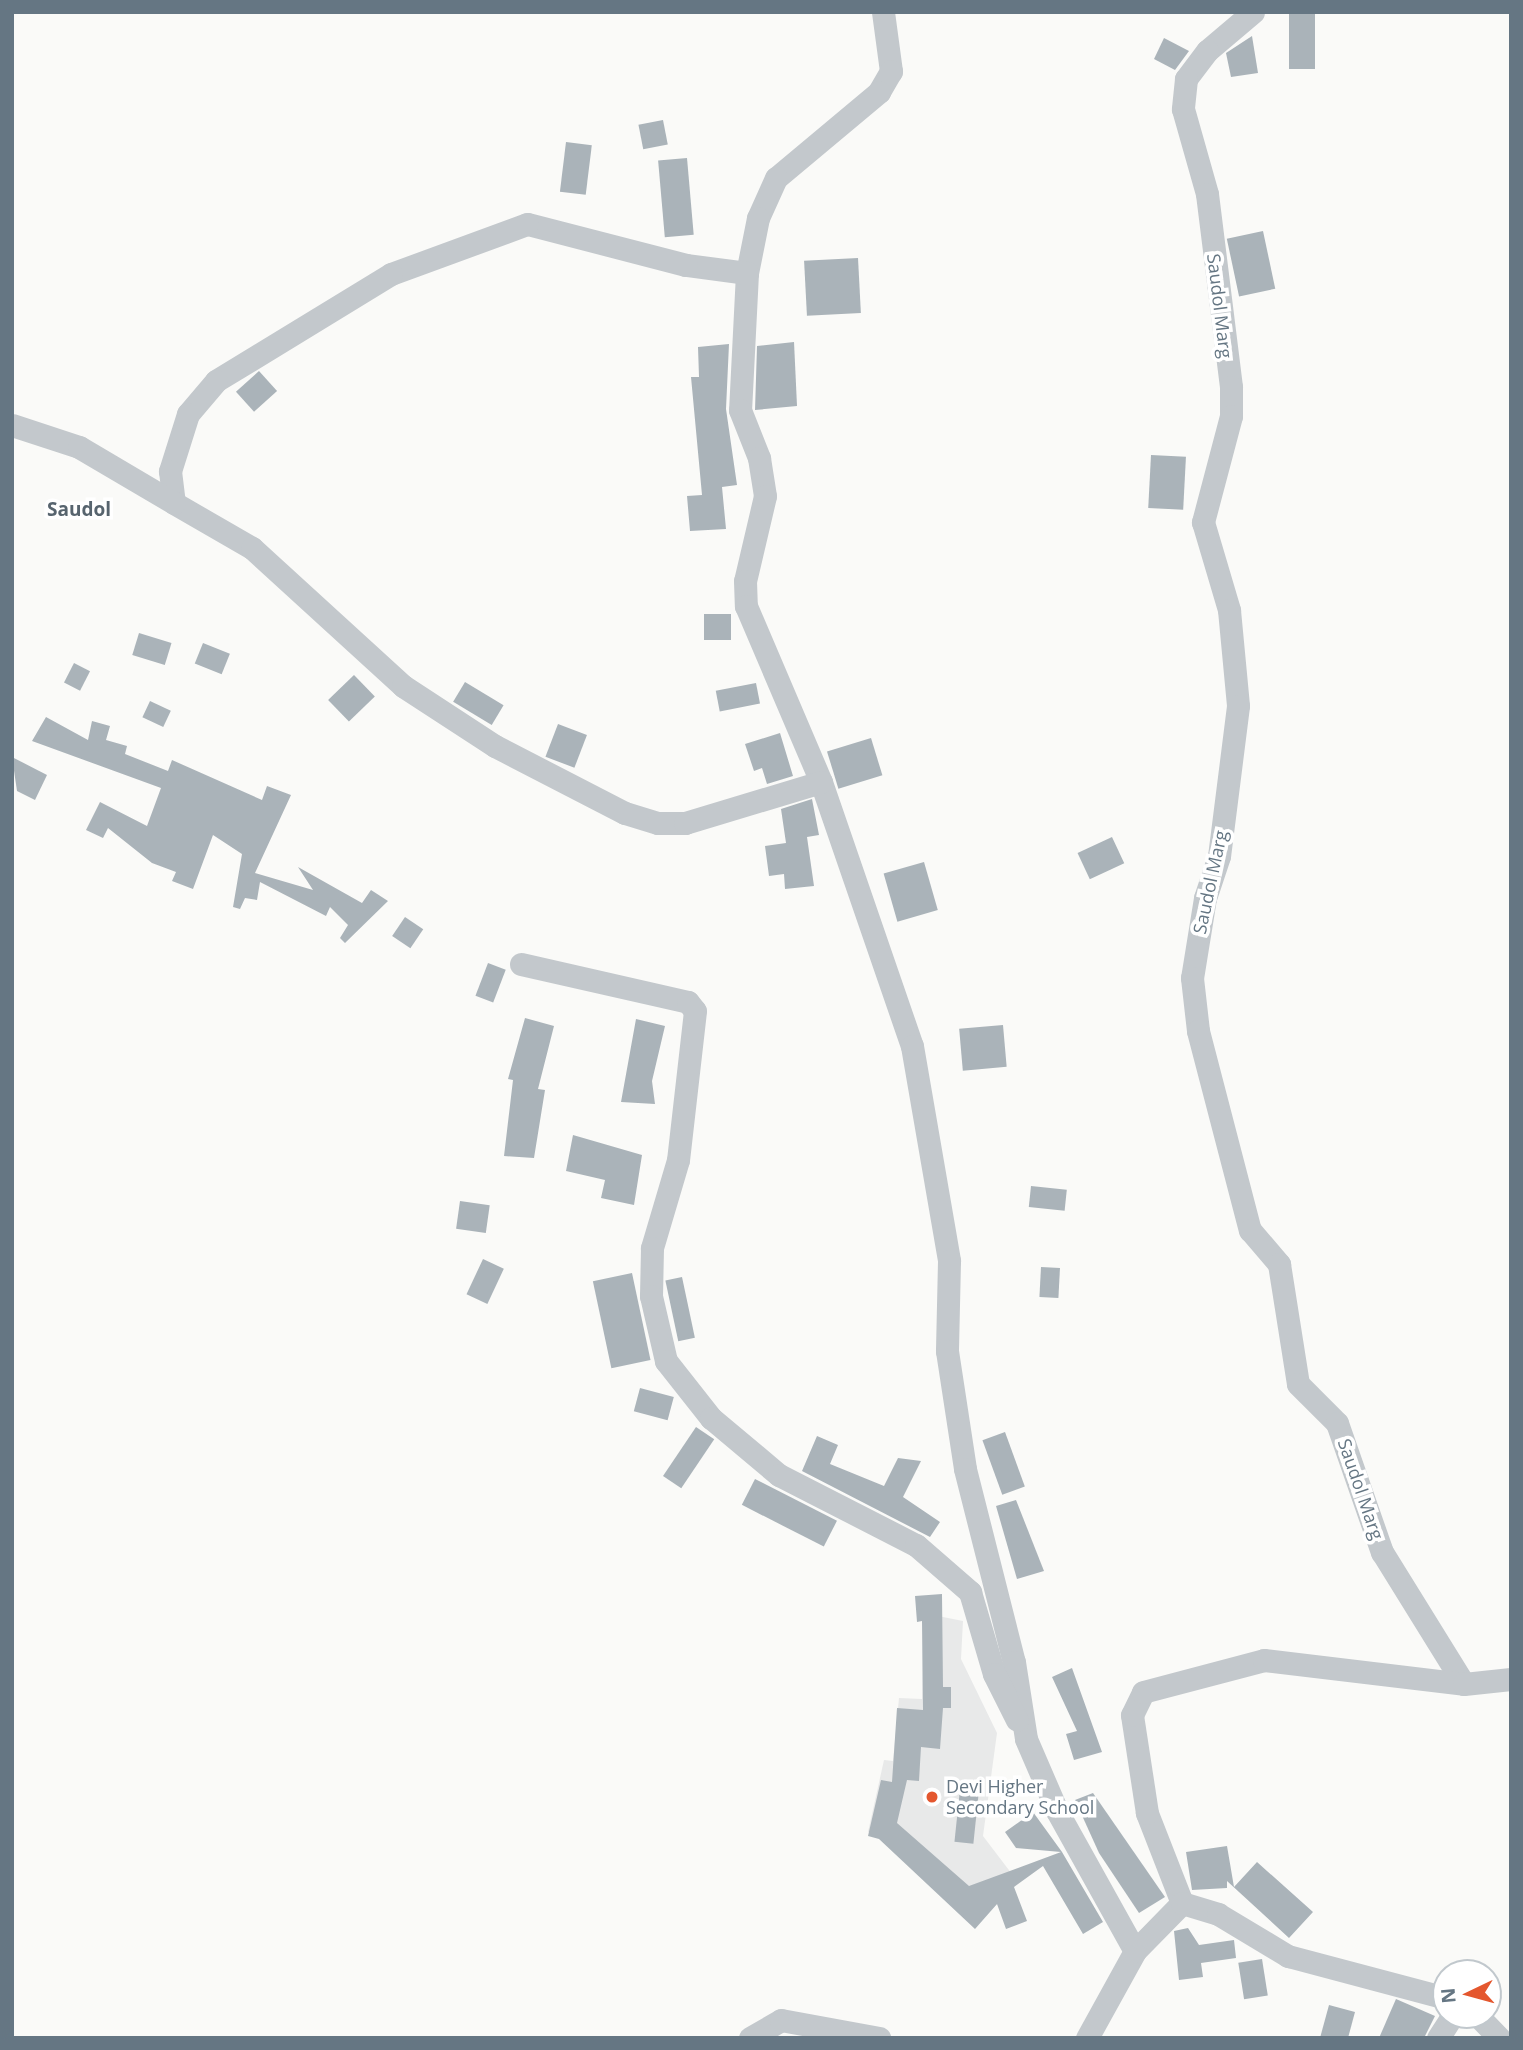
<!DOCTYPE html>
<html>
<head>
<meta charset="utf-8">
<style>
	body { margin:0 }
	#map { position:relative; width:1523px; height:2050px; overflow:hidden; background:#fafaf8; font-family:"Open Sans",sans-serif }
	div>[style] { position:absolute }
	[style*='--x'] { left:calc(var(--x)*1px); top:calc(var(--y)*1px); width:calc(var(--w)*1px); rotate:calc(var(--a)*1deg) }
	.built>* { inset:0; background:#e8e9e9 }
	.building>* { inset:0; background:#aab3b9; transform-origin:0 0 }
	.street>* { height:23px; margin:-11.5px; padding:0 11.5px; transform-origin:11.5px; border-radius:11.5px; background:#c3c8cc }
	.dots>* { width:19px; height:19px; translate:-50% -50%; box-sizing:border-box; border:4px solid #fff; border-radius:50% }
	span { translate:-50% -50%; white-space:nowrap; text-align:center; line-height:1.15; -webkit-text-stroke:7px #fff; paint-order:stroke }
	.street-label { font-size:18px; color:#657683 }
	.poi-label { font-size:18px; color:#657683 }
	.left { translate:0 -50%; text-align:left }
	.neighbourhood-label { font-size:19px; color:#57646e; font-weight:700 }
	.frame { position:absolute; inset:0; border:14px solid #657683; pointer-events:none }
	.north { position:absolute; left:1432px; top:1959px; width:70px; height:70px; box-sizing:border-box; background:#fff; border:2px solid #c1c8cd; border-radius:50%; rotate:265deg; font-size:19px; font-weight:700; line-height:28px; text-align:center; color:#657683 }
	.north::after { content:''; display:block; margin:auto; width:24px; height:32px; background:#e4572e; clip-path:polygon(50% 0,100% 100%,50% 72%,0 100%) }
</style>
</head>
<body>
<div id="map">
	<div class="built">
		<div style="clip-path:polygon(923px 1613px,963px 1621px,961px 1659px,997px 1733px,983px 1836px,1018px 1882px,982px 1920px,901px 1841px,868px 1832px,884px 1760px,893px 1761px,899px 1698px,922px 1699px)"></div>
	</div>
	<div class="building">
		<div style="left:1289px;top:12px;width:26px;height:57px"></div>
		<div style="clip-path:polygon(1252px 36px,1258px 73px,1231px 77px,1226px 53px)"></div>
		<div style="clip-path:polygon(1164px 38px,1189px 51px,1175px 70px,1154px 59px)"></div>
		<div style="left:663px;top:120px;width:25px;height:25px;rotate:79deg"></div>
		<div style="left:566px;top:142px;width:26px;height:50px;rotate:7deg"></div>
		<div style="left:687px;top:158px;width:77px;height:29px;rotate:85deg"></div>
		<div style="left:1263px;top:231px;width:59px;height:37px;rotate:78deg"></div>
		<div style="left:858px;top:258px;width:55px;height:54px;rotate:87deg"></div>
		<div style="clip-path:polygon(794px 342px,797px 406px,755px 410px,757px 346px)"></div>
		<div style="clip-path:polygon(729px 344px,726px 409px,737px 485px,722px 487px,726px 529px,690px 531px,687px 496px,702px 495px,691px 377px,699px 377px,698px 347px)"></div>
		<div style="left:259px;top:371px;width:27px;height:31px;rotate:48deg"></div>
		<div style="left:1151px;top:455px;width:35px;height:53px;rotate:3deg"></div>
		<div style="left:731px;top:614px;width:26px;height:27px;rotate:90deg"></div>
		<div style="left:139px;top:633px;width:34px;height:23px;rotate:17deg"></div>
		<div style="left:203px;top:643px;width:29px;height:22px;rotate:22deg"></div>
		<div style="left:74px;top:663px;width:18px;height:22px;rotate:27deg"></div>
		<div style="left:354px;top:675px;width:30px;height:36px;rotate:46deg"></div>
		<div style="left:465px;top:682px;width:45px;height:23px;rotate:31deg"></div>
		<div style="left:756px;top:683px;width:21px;height:41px;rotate:79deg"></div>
		<div style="left:150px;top:701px;width:23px;height:18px;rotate:25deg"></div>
		<div style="clip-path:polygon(46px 717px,88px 740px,92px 721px,110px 726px,106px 740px,127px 746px,125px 754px,168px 771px,172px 760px,262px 800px,267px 786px,291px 795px,255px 873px,313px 890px,298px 867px,362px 903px,371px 890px,388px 901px,345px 943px,340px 938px,348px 925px,330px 907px,326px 916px,260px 882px,257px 900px,245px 898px,240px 909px,233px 907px,242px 854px,213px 835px,193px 889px,172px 881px,176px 872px,152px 863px,108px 828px,103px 838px,86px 830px,100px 802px,147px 826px,161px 788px,32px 741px)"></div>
		<div style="left:558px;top:724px;width:31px;height:35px;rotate:21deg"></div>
		<div style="clip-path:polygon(780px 733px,793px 776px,767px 784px,762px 768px,754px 771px,745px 744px)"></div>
		<div style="left:871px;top:738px;width:39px;height:46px;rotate:73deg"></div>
		<div style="clip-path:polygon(12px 757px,47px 775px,35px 800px,17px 791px)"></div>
		<div style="clip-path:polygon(812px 799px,819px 835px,807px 837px,814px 886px,785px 889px,784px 874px,769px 876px,765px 846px,786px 843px,781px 809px)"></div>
		<div style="left:1112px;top:837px;width:29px;height:38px;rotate:65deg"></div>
		<div style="left:924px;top:862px;width:50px;height:42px;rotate:74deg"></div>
		<div style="left:405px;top:917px;width:22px;height:23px;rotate:34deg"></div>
		<div style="left:488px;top:963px;width:19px;height:35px;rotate:21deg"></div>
		<div style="clip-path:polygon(525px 1018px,554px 1026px,538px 1089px,545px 1090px,534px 1158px,504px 1156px,513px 1080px,508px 1079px)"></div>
		<div style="clip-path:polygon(636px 1019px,665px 1026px,652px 1081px,655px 1104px,621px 1102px)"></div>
		<div style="left:1003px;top:1025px;width:42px;height:44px;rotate:85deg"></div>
		<div style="clip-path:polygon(573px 1135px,642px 1155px,634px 1205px,601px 1198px,605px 1180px,566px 1171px)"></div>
		<div style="left:1031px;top:1186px;width:36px;height:21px;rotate:6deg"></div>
		<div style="left:460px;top:1201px;width:30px;height:28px;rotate:8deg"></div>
		<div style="left:483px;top:1259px;width:23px;height:39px;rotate:25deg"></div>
		<div style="left:1041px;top:1267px;width:19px;height:30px;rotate:3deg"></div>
		<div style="left:632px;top:1273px;width:89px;height:40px;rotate:78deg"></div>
		<div style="left:682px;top:1277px;width:62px;height:17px;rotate:78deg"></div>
		<div style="left:640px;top:1388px;width:35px;height:24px;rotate:15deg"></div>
		<div style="left:696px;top:1427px;width:22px;height:59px;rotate:34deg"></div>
		<div style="left:1005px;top:1432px;width:58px;height:24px;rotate:70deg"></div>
		<div style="clip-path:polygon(817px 1436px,838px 1445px,830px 1464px,884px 1486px,898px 1458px,921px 1461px,903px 1497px,940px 1522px,930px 1537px,802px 1471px)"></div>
		<div style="left:755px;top:1479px;width:92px;height:29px;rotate:27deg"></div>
		<div style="clip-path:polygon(1016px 1500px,1044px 1571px,1017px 1579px,996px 1506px)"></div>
		<div style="clip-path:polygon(942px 1594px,943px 1687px,951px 1687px,951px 1708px,943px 1708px,940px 1749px,921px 1747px,919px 1781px,907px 1780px,897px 1823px,969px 1886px,1061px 1852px,1016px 1848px,1005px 1832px,1033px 1812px,1062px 1852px,1103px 1922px,1083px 1934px,1043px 1866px,1014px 1887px,1027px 1921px,1006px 1929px,997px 1904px,975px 1929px,879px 1839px,868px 1836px,881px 1780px,892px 1782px,897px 1708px,923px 1710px,922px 1621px,917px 1622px,915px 1596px)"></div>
		<div style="clip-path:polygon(1072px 1668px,1102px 1752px,1074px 1760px,1066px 1734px,1077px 1731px,1052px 1677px)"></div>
		<div style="left:960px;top:1789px;width:19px;height:53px;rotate:6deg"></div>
		<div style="clip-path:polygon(1093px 1793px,1165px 1897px,1139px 1913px,1099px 1853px,1075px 1800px)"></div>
		<div style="clip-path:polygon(1227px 1846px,1234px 1887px,1257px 1862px,1313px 1912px,1289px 1938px,1227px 1881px,1227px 1888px,1192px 1890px,1186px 1852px)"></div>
		<div style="clip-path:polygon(1188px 1928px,1199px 1945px,1234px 1940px,1236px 1958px,1201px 1963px,1203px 1977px,1179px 1980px,1174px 1931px)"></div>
		<div style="left:1262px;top:1959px;width:37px;height:24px;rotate:81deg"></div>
		<div style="clip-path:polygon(1396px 1999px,1435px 2016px,1424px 2038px,1379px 2038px)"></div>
		<div style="clip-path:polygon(1329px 2005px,1355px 2012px,1348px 2038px,1320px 2038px)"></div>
	</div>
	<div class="street">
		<div style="--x:883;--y:12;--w:60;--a:82.3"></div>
		<div style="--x:891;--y:71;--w:24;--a:120"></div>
		<div style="--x:879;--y:92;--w:134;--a:140.1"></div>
		<div style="--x:776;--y:178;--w:44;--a:114.2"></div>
		<div style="--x:758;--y:218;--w:56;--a:101.3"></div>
		<div style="--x:747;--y:273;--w:137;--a:92.9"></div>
		<div style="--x:740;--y:410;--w:52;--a:68.4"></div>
		<div style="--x:759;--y:458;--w:38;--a:81"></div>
		<div style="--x:765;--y:496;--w:87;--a:103.2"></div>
		<div style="--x:745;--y:581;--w:25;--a:88"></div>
		<div style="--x:746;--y:606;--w:191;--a:66.9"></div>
		<div style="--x:821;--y:782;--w:279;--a:71"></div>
		<div style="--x:912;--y:1046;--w:218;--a:80.2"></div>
		<div style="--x:949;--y:1261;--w:90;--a:91.3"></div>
		<div style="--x:947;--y:1351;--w:119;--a:81.3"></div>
		<div style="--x:965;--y:1469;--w:199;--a:75.8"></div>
		<div style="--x:1014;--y:1662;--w:78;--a:81.1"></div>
		<div style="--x:1026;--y:1739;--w:78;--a:66.7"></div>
		<div style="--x:1057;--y:1811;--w:160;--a:60.9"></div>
		<div style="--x:1253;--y:12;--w:60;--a:139.7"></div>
		<div style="--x:1207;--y:51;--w:35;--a:127"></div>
		<div style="--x:1186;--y:79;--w:30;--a:96"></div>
		<div style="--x:1183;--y:109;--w:88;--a:74.2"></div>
		<div style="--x:1207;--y:194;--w:194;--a:82.9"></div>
		<div style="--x:1231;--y:387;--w:29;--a:90"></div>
		<div style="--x:1231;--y:416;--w:110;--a:104.8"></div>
		<div style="--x:1203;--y:522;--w:92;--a:73.5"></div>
		<div style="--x:1229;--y:610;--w:96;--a:84.6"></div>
		<div style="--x:1238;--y:706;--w:151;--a:97.2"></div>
		<div style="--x:1219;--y:856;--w:44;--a:108.4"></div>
		<div style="--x:1205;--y:898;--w:81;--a:99.2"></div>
		<div style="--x:1192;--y:978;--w:53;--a:83.5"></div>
		<div style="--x:1198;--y:1031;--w:206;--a:75.4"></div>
		<div style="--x:1250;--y:1230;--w:45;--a:49.5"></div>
		<div style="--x:1279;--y:1264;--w:121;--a:81"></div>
		<div style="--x:1298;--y:1384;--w:55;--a:45"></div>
		<div style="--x:1337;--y:1423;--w:137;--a:70.8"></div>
		<div style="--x:1382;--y:1552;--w:155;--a:58.2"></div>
		<div style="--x:747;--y:273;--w:62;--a:-172.5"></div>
		<div style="--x:686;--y:265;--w:164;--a:-165.5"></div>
		<div style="--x:527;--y:224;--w:145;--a:159.8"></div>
		<div style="--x:391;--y:274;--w:205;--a:148.6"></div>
		<div style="--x:216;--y:381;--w:43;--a:130.3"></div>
		<div style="--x:188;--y:414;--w:60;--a:107.5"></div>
		<div style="--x:170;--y:471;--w:32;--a:83"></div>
		<div style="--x:174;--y:503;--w:90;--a:30"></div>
		<div style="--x:252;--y:548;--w:205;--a:42.4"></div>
		<div style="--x:403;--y:686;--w:110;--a:33.1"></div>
		<div style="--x:495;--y:746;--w:146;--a:27.3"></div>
		<div style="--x:625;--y:813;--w:34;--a:17"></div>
		<div style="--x:658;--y:823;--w:27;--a:0"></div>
		<div style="--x:685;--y:823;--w:142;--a:-16.8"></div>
		<div style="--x:12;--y:425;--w:71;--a:18.2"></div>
		<div style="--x:79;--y:447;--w:110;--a:30.5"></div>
		<div style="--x:521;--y:964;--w:171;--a:12.8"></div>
		<div style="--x:688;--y:1002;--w:11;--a:52"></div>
		<div style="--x:695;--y:1011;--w:150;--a:96.5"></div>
		<div style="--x:678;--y:1160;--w:92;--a:106.5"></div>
		<div style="--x:652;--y:1248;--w:48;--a:91.2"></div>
		<div style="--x:651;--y:1296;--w:67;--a:77"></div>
		<div style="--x:666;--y:1361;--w:73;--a:51.7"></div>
		<div style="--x:711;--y:1418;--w:89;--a:40"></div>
		<div style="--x:779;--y:1475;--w:154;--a:27.1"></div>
		<div style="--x:916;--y:1545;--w:72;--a:41"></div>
		<div style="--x:970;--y:1592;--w:85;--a:73.7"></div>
		<div style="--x:994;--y:1674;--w:51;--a:63.4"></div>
		<div style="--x:1182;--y:1903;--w:97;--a:-111.3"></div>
		<div style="--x:1147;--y:1813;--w:99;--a:-98.7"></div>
		<div style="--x:1132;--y:1715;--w:25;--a:-64"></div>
		<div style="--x:1143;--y:1692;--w:125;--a:-14.8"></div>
		<div style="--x:1264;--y:1660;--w:201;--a:6.8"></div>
		<div style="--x:1464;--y:1684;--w:47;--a:-6.1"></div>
		<div style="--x:1477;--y:2015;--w:32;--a:46"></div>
		<div style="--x:750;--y:2038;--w:36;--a:-30"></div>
		<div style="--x:781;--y:2020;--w:100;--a:10.4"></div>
		<div style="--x:1087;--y:2038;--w:99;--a:-61.1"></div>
		<div style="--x:1135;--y:1951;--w:67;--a:-45.6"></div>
		<div style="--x:1182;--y:1903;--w:38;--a:17"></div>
		<div style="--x:1218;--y:1914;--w:82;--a:31"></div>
		<div style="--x:1288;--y:1956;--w:163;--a:14.9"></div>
		<div style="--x:1438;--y:2038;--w:27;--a:-57"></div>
	</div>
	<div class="dots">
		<div style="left:932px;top:1797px;background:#e4572e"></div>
	</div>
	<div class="street-label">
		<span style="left:1220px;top:306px;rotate:83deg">Saudol Marg</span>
		<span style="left:1210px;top:882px;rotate:-78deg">Saudol Marg</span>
		<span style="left:1361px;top:1489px;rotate:71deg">Saudol Marg</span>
	</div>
	<div class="poi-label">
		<span class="left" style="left:946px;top:1797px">Devi Higher<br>Secondary School</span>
	</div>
	<div class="neighbourhood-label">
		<span style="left:79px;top:510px">Saudol</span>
	</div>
	<div class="frame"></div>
	<div class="north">N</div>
</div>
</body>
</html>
